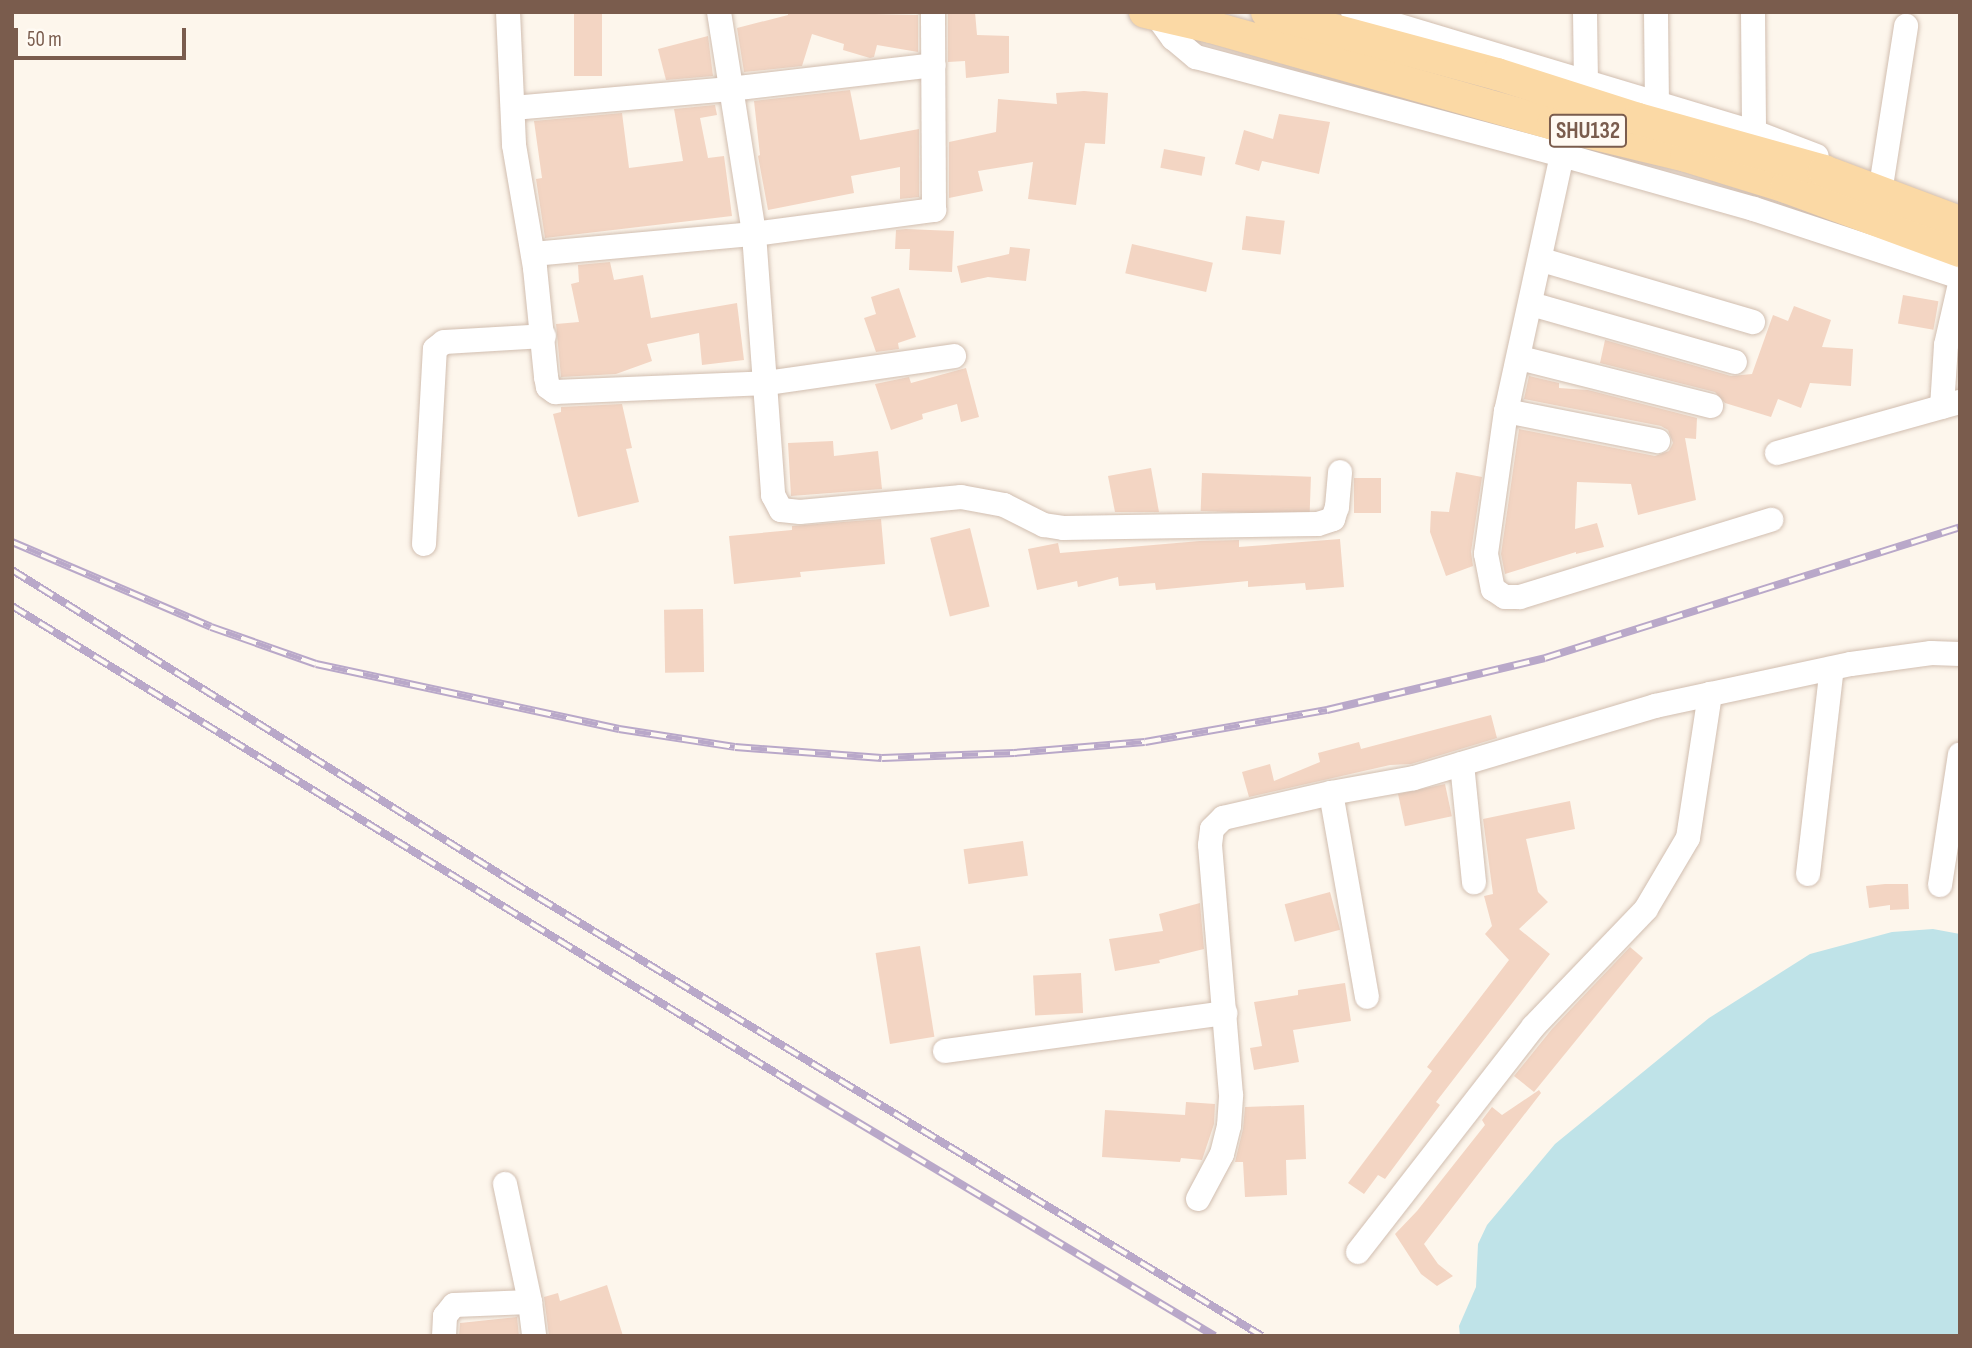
<!DOCTYPE html>
<html>
<head>
<meta charset="utf-8">
<style>
	body { margin:0 }
	#map { position:relative; width:1972px; height:1348px; overflow:hidden; background:#fdf6ec; font-family:"Sofia Sans Condensed",sans-serif }
	div>[style] { position:absolute }
	[style*='--x'] { left:calc(var(--x)*1px); top:calc(var(--y)*1px); width:calc(var(--w)*1px); rotate:calc(var(--a)*1deg) }
	.water>* { inset:0; background:#bfe3e8 }
	.building>* { inset:0; background:#f3d5c3; transform-origin:0 0 }
	.roads { filter:drop-shadow(0 0 2px #d1beb0) drop-shadow(0 0 2px #d1beb0) }
	.minor>* { height:24px; margin:-12px; padding:0 12px; transform-origin:12px; border-radius:12px; background:#fff }
	.major>* { height:32px; margin:-16px; padding:0 16px; transform-origin:16px; border-radius:16px; background:#fbd9a5 }
	.rail>* { height:8px; margin-top:-4px; transform-origin:0; background:repeating-linear-gradient(90deg,#fffaf3 0 16px,#b9a8c9 0 32px); box-sizing:border-box; border-block:2px solid #b9a8c9 }
	span { translate:-50% -50%; white-space:nowrap; text-align:center; line-height:1.15; -webkit-text-stroke:6px #fffaf3; paint-order:stroke }
	.shield-label span { padding:2px 5px; background:#fffaf3; border:2px solid; border-radius:5px; -webkit-text-stroke-width:0 }
	.shield-label { font-size:23px; color:#7a5c4d; font-weight:700 }
	.frame { position:absolute; inset:0; border:14px solid #7a5c4d; pointer-events:none }
	.scale { position:absolute; left:14px; top:28px; width:172px; height:32px; box-sizing:border-box; border:4px solid #7a5c4d; border-top:0; padding-left:9px; font-size:21px; line-height:24px; white-space:nowrap; color:#7a5c4d; -webkit-text-stroke:5px #fffaf3; paint-order:stroke }
</style>
</head>
<body>
<div id="map">
	<div class="water">
		<div style="clip-path:polygon(1933px 929px,1960px 934px,1960px 1336px,1460px 1336px,1459px 1326px,1476px 1287px,1478px 1244px,1487px 1225px,1555px 1144px,1709px 1018px,1810px 954px,1892px 932px)"></div>
	</div>
	<div class="building">
		<div style="left:574px;top:12px;width:28px;height:64px"></div>
		<div style="clip-path:polygon(788px 12px,918px 15px,918px 52px,877px 45px,874px 57px,870px 58px,843px 50px,844px 44px,812px 34px,802px 66px,744px 72px,737px 28px,788px 15px)"></div>
		<div style="clip-path:polygon(948px 12px,975px 12px,977px 35px,1009px 36px,1009px 73px,966px 78px,965px 61px,948px 62px)"></div>
		<div style="clip-path:polygon(708px 36px,713px 76px,666px 80px,658px 49px)"></div>
		<div style="clip-path:polygon(850px 90px,860px 140px,919px 129px,919px 197px,900px 199px,900px 167px,851px 176px,854px 193px,768px 210px,758px 156px,760px 155px,754px 101px)"></div>
		<div style="clip-path:polygon(1084px 91px,1108px 93px,1105px 144px,1085px 143px,1076px 205px,1028px 199px,1033px 162px,978px 171px,983px 191px,949px 198px,949px 142px,996px 132px,998px 99px,1057px 104px,1056px 93px)"></div>
		<div style="clip-path:polygon(715px 105px,717px 115px,700px 118px,708px 158px,724px 156px,732px 216px,545px 238px,536px 179px,542px 178px,534px 121px,622px 113px,629px 168px,683px 161px,674px 109px)"></div>
		<div style="clip-path:polygon(1279px 114px,1330px 122px,1319px 174px,1262px 161px,1259px 171px,1235px 164px,1244px 130px,1273px 139px)"></div>
		<div style="left:1164px;top:149px;width:42px;height:19px;rotate:11deg"></div>
		<div style="left:1246px;top:216px;width:39px;height:34px;rotate:7deg"></div>
		<div style="clip-path:polygon(906px 229px,954px 231px,952px 272px,909px 270px,910px 249px,895px 249px,896px 230px)"></div>
		<div style="left:1132px;top:244px;width:83px;height:30px;rotate:13deg"></div>
		<div style="clip-path:polygon(1010px 247px,1030px 249px,1026px 281px,988px 277px,961px 283px,957px 266px,1009px 254px)"></div>
		<div style="clip-path:polygon(610px 262px,614px 280px,643px 275px,651px 318px,737px 303px,744px 360px,702px 365px,699px 333px,647px 344px,652px 361px,616px 374px,561px 377px,556px 324px,579px 322px,571px 284px,579px 282px,578px 265px)"></div>
		<div style="clip-path:polygon(899px 288px,916px 337px,898px 343px,899px 349px,876px 352px,864px 318px,876px 314px,871px 297px)"></div>
		<div style="left:1903px;top:295px;width:36px;height:29px;rotate:10deg"></div>
		<div style="clip-path:polygon(1794px 306px,1831px 320px,1822px 347px,1853px 349px,1851px 386px,1810px 383px,1801px 408px,1778px 399px,1771px 417px,1725px 403px,1715px 392px,1600px 363px,1605px 340px,1731px 376px,1752px 374px,1773px 315px,1788px 321px)"></div>
		<div style="clip-path:polygon(966px 368px,979px 417px,961px 422px,957px 404px,922px 414px,923px 419px,891px 430px,875px 384px,909px 377px,911px 383px)"></div>
		<div style="clip-path:polygon(1529px 376px,1559px 383px,1559px 388px,1588px 390px,1697px 418px,1696px 439px,1685px 438px,1696px 500px,1638px 515px,1631px 484px,1577px 482px,1575px 529px,1597px 523px,1604px 547px,1576px 554px,1576px 552px,1505px 574px,1501px 554px,1519px 429px,1655px 456px,1669px 451px,1673px 443px,1668px 430px,1661px 426px,1524px 399px)"></div>
		<div style="clip-path:polygon(622px 404px,632px 448px,626px 449px,639px 502px,578px 517px,553px 414px,561px 412px,561px 407px)"></div>
		<div style="clip-path:polygon(833px 441px,834px 456px,878px 451px,882px 489px,791px 496px,788px 443px)"></div>
		<div style="clip-path:polygon(1151px 468px,1159px 512px,1115px 512px,1108px 476px)"></div>
		<div style="clip-path:polygon(1456px 472px,1482px 477px,1471px 552px,1473px 566px,1446px 576px,1430px 532px,1431px 511px,1449px 512px)"></div>
		<div style="left:1202px;top:473px;width:109px;height:38px;rotate:2deg"></div>
		<div style="left:1354px;top:478px;width:27px;height:35px"></div>
		<div style="clip-path:polygon(881px 519px,885px 564px,800px 572px,801px 577px,734px 584px,729px 536px,792px 530px,792px 526px)"></div>
		<div style="left:970px;top:528px;width:81px;height:41px;rotate:76deg"></div>
		<div style="clip-path:polygon(1340px 539px,1344px 587px,1306px 590px,1305px 583px,1248px 587px,1248px 581px,1156px 590px,1155px 583px,1119px 586px,1118px 577px,1078px 587px,1077px 581px,1037px 590px,1028px 549px,1058px 543px,1060px 553px,1200px 541px,1239px 540px,1239px 547px)"></div>
		<div style="left:703px;top:609px;width:63px;height:39px;rotate:89deg"></div>
		<div style="clip-path:polygon(1491px 715px,1497px 738px,1411px 764px,1390px 765px,1249px 797px,1242px 772px,1270px 764px,1274px 781px,1320px 762px,1318px 753px,1359px 742px,1361px 749px)"></div>
		<div style="left:1445px;top:784px;width:33px;height:48px;rotate:78deg"></div>
		<div style="clip-path:polygon(1570px 801px,1575px 829px,1526px 839px,1538px 892px,1548px 902px,1519px 929px,1550px 954px,1436px 1102px,1440px 1105px,1385px 1179px,1378px 1175px,1364px 1194px,1348px 1183px,1432px 1071px,1427px 1067px,1509px 960px,1485px 934px,1492px 926px,1484px 896px,1493px 894px,1483px 819px)"></div>
		<div style="left:1023px;top:841px;width:35px;height:60px;rotate:82deg"></div>
		<div style="clip-path:polygon(1885px 884px,1908px 884px,1909px 909px,1890px 910px,1890px 905px,1869px 908px,1866px 886px)"></div>
		<div style="left:1330px;top:892px;width:39px;height:47px;rotate:75deg"></div>
		<div style="clip-path:polygon(1200px 903px,1204px 949px,1159px 960px,1160px 963px,1115px 971px,1109px 939px,1163px 931px,1159px 914px)"></div>
		<div style="left:920px;top:946px;width:92px;height:45px;rotate:81deg"></div>
		<div style="clip-path:polygon(1630px 947px,1643px 958px,1534px 1092px,1514px 1076px,1552px 1029px)"></div>
		<div style="left:1081px;top:973px;width:40px;height:48px;rotate:87deg"></div>
		<div style="clip-path:polygon(1345px 983px,1351px 1021px,1293px 1030px,1299px 1062px,1254px 1070px,1250px 1048px,1262px 1046px,1254px 1002px,1298px 995px,1298px 990px)"></div>
		<div style="clip-path:polygon(1539px 1090px,1541px 1093px,1424px 1244px,1438px 1264px,1453px 1276px,1437px 1286px,1421px 1274px,1395px 1234px,1417px 1211px,1485px 1125px,1482px 1120px,1492px 1107px,1502px 1115px)"></div>
		<div style="clip-path:polygon(1186px 1102px,1215px 1104px,1214px 1124px,1202px 1160px,1181px 1158px,1180px 1162px,1102px 1157px,1105px 1110px,1185px 1115px)"></div>
		<div style="clip-path:polygon(1304px 1105px,1306px 1159px,1286px 1160px,1287px 1195px,1245px 1197px,1243px 1162px,1235px 1162px,1243px 1129px,1245px 1107px)"></div>
		<div style="clip-path:polygon(607px 1285px,623px 1336px,549px 1336px,544px 1297px,558px 1293px,560px 1301px)"></div>
		<div style="clip-path:polygon(517px 1317px,519px 1336px,459px 1336px,460px 1323px)"></div>
	</div>
	<div class="roads">
		<div class="minor">
			<div style="--x:508;--y:12;--w:133;--a:87.4"></div>
			<div style="--x:514;--y:145;--w:125;--a:80.3"></div>
			<div style="--x:535;--y:268;--w:110;--a:84.2"></div>
			<div style="--x:546;--y:377;--w:10;--a:79"></div>
			<div style="--x:548;--y:387;--w:9;--a:36"></div>
			<div style="--x:555;--y:392;--w:212;--a:-2.4"></div>
			<div style="--x:767;--y:383;--w:189;--a:-8.2"></div>
			<div style="--x:719;--y:12;--w:225;--a:81"></div>
			<div style="--x:754;--y:234;--w:262;--a:85.8"></div>
			<div style="--x:773;--y:495;--w:17;--a:62"></div>
			<div style="--x:781;--y:510;--w:19;--a:6"></div>
			<div style="--x:800;--y:512;--w:162;--a:-5.3"></div>
			<div style="--x:961;--y:497;--w:44;--a:10.5"></div>
			<div style="--x:1004;--y:505;--w:45;--a:26.6"></div>
			<div style="--x:1044;--y:525;--w:19;--a:9"></div>
			<div style="--x:1063;--y:528;--w:255;--a:-0.9"></div>
			<div style="--x:1318;--y:524;--w:16;--a:-18"></div>
			<div style="--x:1333;--y:519;--w:13;--a:-72"></div>
			<div style="--x:1337;--y:507;--w:35;--a:-85"></div>
			<div style="--x:1353;--y:12;--w:419;--a:16.7"></div>
			<div style="--x:1754;--y:132;--w:67;--a:20.9"></div>
			<div style="--x:1585;--y:12;--w:69;--a:89.2"></div>
			<div style="--x:1656;--y:12;--w:91;--a:89.4"></div>
			<div style="--x:1753;--y:12;--w:120;--a:89.5"></div>
			<div style="--x:1156;--y:15;--w:29;--a:54"></div>
			<div style="--x:1173;--y:38;--w:30;--a:40"></div>
			<div style="--x:1196;--y:57;--w:379;--a:15"></div>
			<div style="--x:1562;--y:155;--w:262;--a:102.3"></div>
			<div style="--x:1506;--y:411;--w:144;--a:98"></div>
			<div style="--x:1486;--y:554;--w:36;--a:79"></div>
			<div style="--x:1493;--y:589;--w:14;--a:34"></div>
			<div style="--x:1505;--y:597;--w:15;--a:0"></div>
			<div style="--x:1520;--y:597;--w:263;--a:-17.1"></div>
			<div style="--x:513;--y:108;--w:218;--a:-5"></div>
			<div style="--x:730;--y:89;--w:205;--a:-6.7"></div>
			<div style="--x:1562;--y:155;--w:199;--a:15.7"></div>
			<div style="--x:1754;--y:209;--w:217;--a:18.3"></div>
			<div style="--x:1882;--y:180;--w:156;--a:-81.1"></div>
			<div style="--x:533;--y:254;--w:222;--a:-5.2"></div>
			<div style="--x:754;--y:234;--w:182;--a:-7.6"></div>
			<div style="--x:934;--y:210;--w:198;--a:-90.3"></div>
			<div style="--x:1542;--y:260;--w:220;--a:16.4"></div>
			<div style="--x:1531;--y:304;--w:212;--a:15.9"></div>
			<div style="--x:1520;--y:358;--w:197;--a:14.1"></div>
			<div style="--x:1942;--y:407;--w:62;--a:-86.3"></div>
			<div style="--x:1946;--y:345;--w:63;--a:-77.1"></div>
			<div style="--x:1506;--y:411;--w:155;--a:11.2"></div>
			<div style="--x:1777;--y:453;--w:190;--a:-15.6"></div>
			<div style="--x:424;--y:544;--w:195;--a:-86.8"></div>
			<div style="--x:435;--y:349;--w:11;--a:-38"></div>
			<div style="--x:444;--y:342;--w:100;--a:-3.4"></div>
			<div style="--x:1462;--y:764;--w:119;--a:84.2"></div>
			<div style="--x:1331;--y:793;--w:207;--a:80"></div>
			<div style="--x:1808;--y:874;--w:207;--a:-83.4"></div>
			<div style="--x:1940;--y:885;--w:132;--a:-81.3"></div>
			<div style="--x:945;--y:1051;--w:283;--a:-7.7"></div>
			<div style="--x:505;--y:1184;--w:121;--a:78"></div>
			<div style="--x:1198;--y:1199;--w:51;--a:-61.9"></div>
			<div style="--x:1222;--y:1154;--w:29;--a:-76"></div>
			<div style="--x:1229;--y:1126;--w:31;--a:-86"></div>
			<div style="--x:1231;--y:1095;--w:251;--a:-94.8"></div>
			<div style="--x:1210;--y:845;--w:16;--a:-83"></div>
			<div style="--x:1212;--y:829;--w:16;--a:-45"></div>
			<div style="--x:1223;--y:818;--w:111;--a:-13"></div>
			<div style="--x:1331;--y:793;--w:84;--a:-10.2"></div>
			<div style="--x:1414;--y:778;--w:252;--a:-16.6"></div>
			<div style="--x:1655;--y:706;--w:200;--a:-12.1"></div>
			<div style="--x:1851;--y:664;--w:81;--a:-7.8"></div>
			<div style="--x:1931;--y:653;--w:29;--a:2"></div>
			<div style="--x:1358;--y:1252;--w:285;--a:-52.1"></div>
			<div style="--x:1533;--y:1027;--w:163;--a:-46.2"></div>
			<div style="--x:1646;--y:909;--w:82;--a:-59.4"></div>
			<div style="--x:1688;--y:838;--w:146;--a:-81.3"></div>
			<div style="--x:444;--y:1336;--w:20;--a:-87"></div>
			<div style="--x:445;--y:1316;--w:14;--a:-51"></div>
			<div style="--x:454;--y:1305;--w:76;--a:-2.3"></div>
			<div style="--x:530;--y:1302;--w:34;--a:83"></div>
		</div>
		<div class="major">
			<div style="--x:1145;--y:12;--w:68;--a:12.8"></div>
			<div style="--x:1211;--y:27;--w:355;--a:15.8"></div>
			<div style="--x:1553;--y:124;--w:137;--a:13.5"></div>
			<div style="--x:1686;--y:156;--w:105;--a:17.2"></div>
			<div style="--x:1786;--y:187;--w:185;--a:20.2"></div>
			<div style="--x:1267;--y:12;--w:238;--a:15.1"></div>
			<div style="--x:1497;--y:74;--w:148;--a:17.7"></div>
			<div style="--x:1638;--y:119;--w:193;--a:15.6"></div>
			<div style="--x:1824;--y:171;--w:145;--a:20.6"></div>
		</div>
	</div>
	<div class="rail">
		<div style="--x:12;--y:542;--w:216;--a:23.1"></div>
		<div style="--x:211;--y:627;--w:111;--a:19.4"></div>
		<div style="--x:316;--y:664;--w:310;--a:12.1"></div>
		<div style="--x:619;--y:729;--w:117;--a:8.8"></div>
		<div style="--x:735;--y:747;--w:147;--a:4.3"></div>
		<div style="--x:882;--y:758;--w:132;--a:-2.2"></div>
		<div style="--x:1014;--y:753;--w:131;--a:-4.8"></div>
		<div style="--x:1145;--y:742;--w:185;--a:-10"></div>
		<div style="--x:1327;--y:710;--w:224;--a:-13.4"></div>
		<div style="--x:1545;--y:658;--w:435;--a:-17.5"></div>
		<div style="--x:12;--y:570;--w:588;--a:31.93"></div>
		<div style="--x:511;--y:881;--w:878;--a:31.21"></div>
		<div style="--x:12;--y:606;--w:926;--a:31.44"></div>
		<div style="--x:802;--y:1089;--w:481;--a:30.9"></div>
	</div>
	<div class="shield-label">
		<span style="left:1588px;top:131px">SHU132</span>
	</div>
	<div class="frame"></div>
	<div class="scale">50 m</div>
</div>
</body>
</html>
